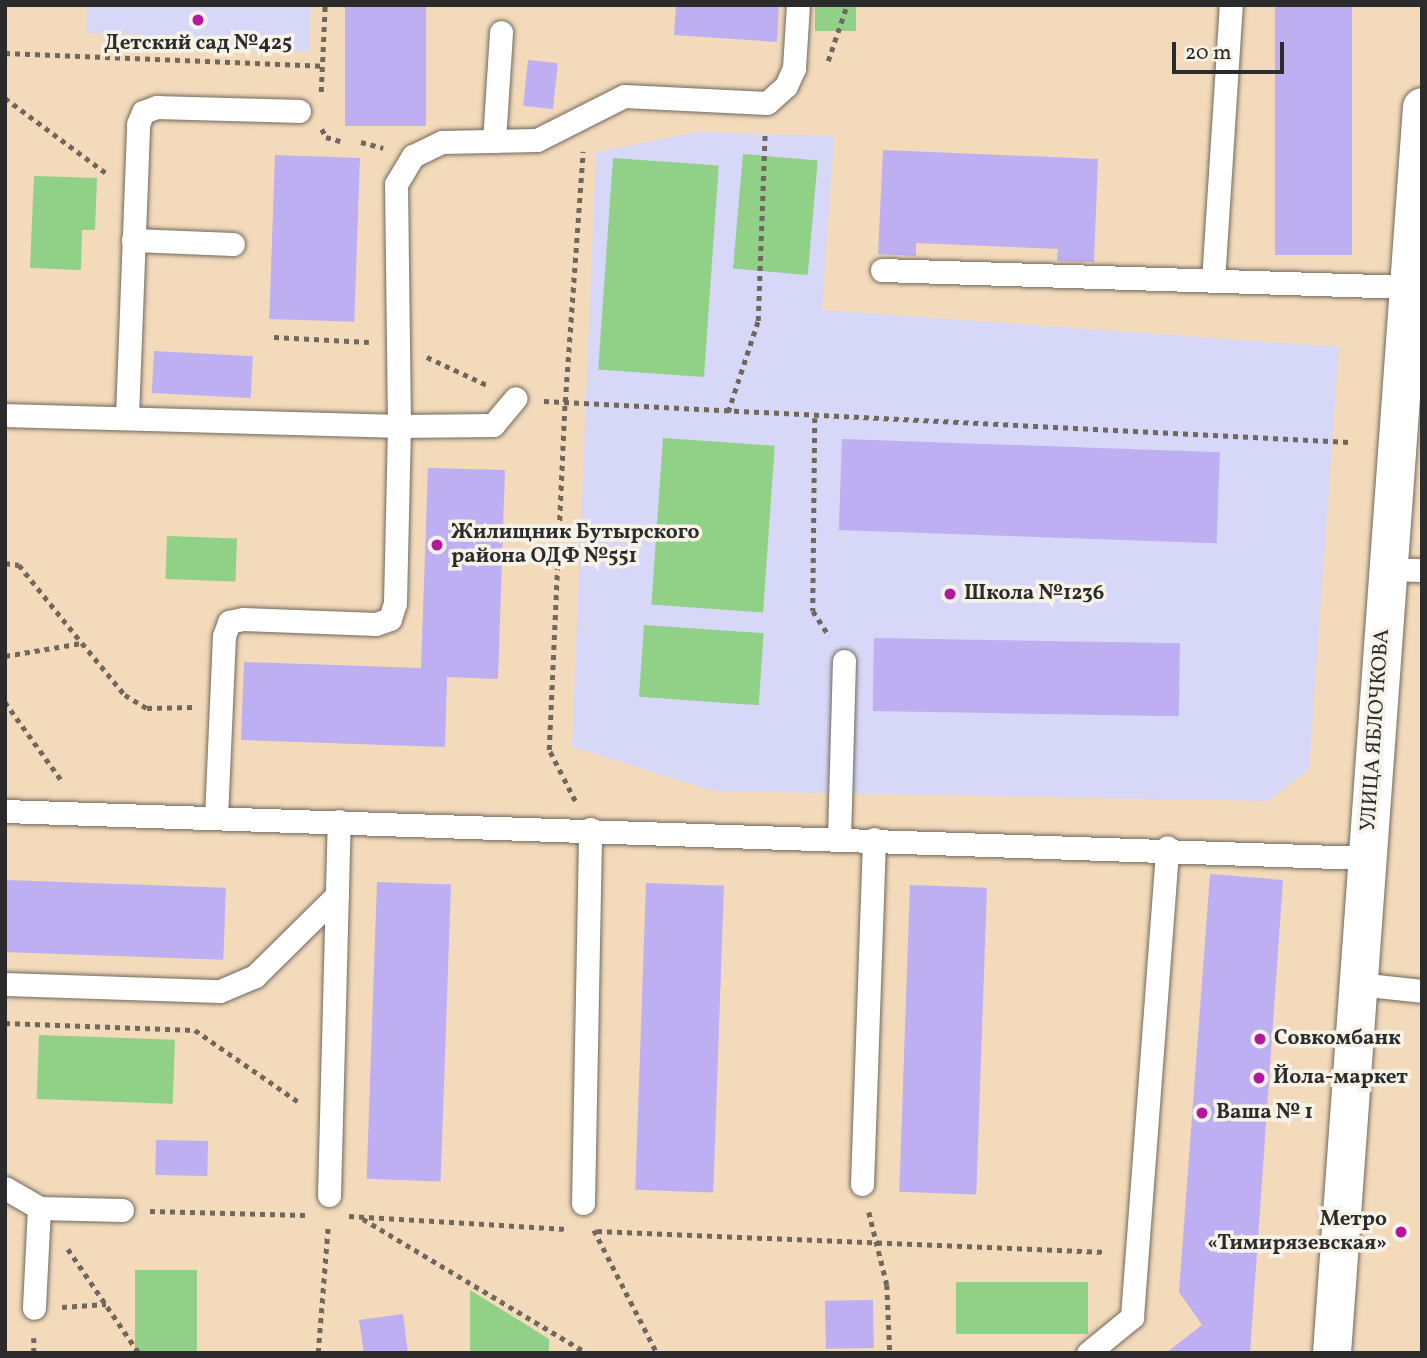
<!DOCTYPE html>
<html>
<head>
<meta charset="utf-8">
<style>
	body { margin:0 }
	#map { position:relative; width:1427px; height:1358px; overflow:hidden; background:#f2daba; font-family:Vollkorn,serif }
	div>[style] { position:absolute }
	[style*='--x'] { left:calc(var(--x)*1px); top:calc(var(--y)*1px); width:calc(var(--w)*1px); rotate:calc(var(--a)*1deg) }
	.built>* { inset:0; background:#d7d7f8 }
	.green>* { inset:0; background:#90d087; transform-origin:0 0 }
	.building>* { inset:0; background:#beaef2; transform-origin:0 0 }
	.path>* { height:4.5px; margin-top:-2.25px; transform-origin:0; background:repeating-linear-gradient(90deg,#71685d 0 5px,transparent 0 10px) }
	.roads { filter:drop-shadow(0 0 2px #71685d) drop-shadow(0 0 2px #71685d) }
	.service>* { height:23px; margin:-11.5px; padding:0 11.5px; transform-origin:11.5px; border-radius:11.5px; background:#fff }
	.tertiary>* { height:38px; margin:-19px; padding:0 19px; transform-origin:19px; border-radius:19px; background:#fff }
	.dots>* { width:19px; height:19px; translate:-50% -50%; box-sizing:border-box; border:4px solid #f7f3e8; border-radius:50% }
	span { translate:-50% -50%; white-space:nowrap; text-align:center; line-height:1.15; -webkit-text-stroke:7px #f7f3e8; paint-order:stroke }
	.poi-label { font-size:21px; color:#2b2b2b; font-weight:700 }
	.left { translate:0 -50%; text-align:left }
	.right { translate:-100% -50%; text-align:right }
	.street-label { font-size:21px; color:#2b2b2b }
	.frame { position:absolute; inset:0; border:7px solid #2b2b2b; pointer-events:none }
	.scale { position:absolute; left:1172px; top:42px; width:112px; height:32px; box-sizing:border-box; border:4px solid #2b2b2b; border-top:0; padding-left:9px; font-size:21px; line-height:24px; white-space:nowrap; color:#2b2b2b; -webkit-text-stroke:5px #f7f3e8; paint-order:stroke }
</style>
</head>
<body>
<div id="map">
	<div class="built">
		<div style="clip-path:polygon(56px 5px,311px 5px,309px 52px,141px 46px,141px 35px,86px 33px,87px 6px)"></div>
		<div style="clip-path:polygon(698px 132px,834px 136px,822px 310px,1339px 347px,1309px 769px,1268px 801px,713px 791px,572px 747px,596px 152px)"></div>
	</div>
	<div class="green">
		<div style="left:815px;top:5px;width:41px;height:26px"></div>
		<div style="left:743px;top:154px;width:75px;height:115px;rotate:5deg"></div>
		<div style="left:613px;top:158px;width:106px;height:212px;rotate:4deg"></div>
		<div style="clip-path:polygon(34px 176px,97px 178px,95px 230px,82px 230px,81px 270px,30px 268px)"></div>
		<div style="left:663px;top:438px;width:112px;height:167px;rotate:4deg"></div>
		<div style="left:167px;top:536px;width:70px;height:43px;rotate:2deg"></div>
		<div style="left:644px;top:625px;width:120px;height:72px;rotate:4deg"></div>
		<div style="left:39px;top:1035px;width:136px;height:64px;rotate:2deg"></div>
		<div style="left:197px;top:1270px;width:83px;height:62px;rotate:90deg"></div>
		<div style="left:956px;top:1282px;width:132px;height:52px"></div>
		<div style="clip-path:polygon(470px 1290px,549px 1339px,549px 1353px,470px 1353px)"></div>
	</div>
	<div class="building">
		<div style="left:345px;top:5px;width:81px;height:121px"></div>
		<div style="clip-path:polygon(676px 5px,779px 5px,777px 42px,674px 35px)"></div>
		<div style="left:1275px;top:5px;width:77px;height:250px"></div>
		<div style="left:528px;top:60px;width:30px;height:46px;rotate:6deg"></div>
		<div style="clip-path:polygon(883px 150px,1098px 159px,1094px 262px,1057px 261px,1058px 249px,916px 243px,916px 256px,878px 254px)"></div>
		<div style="left:275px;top:155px;width:85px;height:164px;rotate:2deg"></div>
		<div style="left:154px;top:351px;width:99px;height:42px;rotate:3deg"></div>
		<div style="left:842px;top:439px;width:378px;height:91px;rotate:2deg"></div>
		<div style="clip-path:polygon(428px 468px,505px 470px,498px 679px,447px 677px,445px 747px,241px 740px,244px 662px,421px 668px)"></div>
		<div style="left:874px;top:638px;width:306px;height:73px;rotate:1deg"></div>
		<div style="clip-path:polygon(1210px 874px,1283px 880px,1250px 1353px,1166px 1353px,1202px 1325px,1179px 1292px)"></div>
		<div style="left:5px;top:880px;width:221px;height:72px;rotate:2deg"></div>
		<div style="left:377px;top:882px;width:74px;height:297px;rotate:2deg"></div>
		<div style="left:646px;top:883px;width:78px;height:307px;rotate:2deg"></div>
		<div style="left:910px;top:885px;width:77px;height:307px;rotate:2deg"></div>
		<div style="left:156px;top:1140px;width:52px;height:35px;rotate:1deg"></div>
		<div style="left:873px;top:1300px;width:48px;height:48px;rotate:89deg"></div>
		<div style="clip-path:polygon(403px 1314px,408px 1353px,364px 1353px,359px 1320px)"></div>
	</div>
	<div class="path">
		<div style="--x:5;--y:53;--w:318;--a:2.3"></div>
		<div style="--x:828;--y:61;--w:59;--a:-71.3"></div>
		<div style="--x:321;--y:92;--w:87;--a:-87.4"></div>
		<div style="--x:5;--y:98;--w:126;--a:36.6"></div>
		<div style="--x:322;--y:129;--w:9;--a:63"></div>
		<div style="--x:326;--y:137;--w:15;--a:16"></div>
		<div style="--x:361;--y:142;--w:23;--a:15"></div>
		<div style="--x:274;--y:337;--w:95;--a:3"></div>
		<div style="--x:427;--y:357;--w:68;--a:25.1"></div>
		<div style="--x:544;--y:401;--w:807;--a:2.91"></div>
		<div style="--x:728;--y:412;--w:96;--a:-71.8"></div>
		<div style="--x:758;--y:321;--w:189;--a:-87.9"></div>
		<div style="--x:815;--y:418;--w:193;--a:90.6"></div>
		<div style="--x:813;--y:611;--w:30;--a:57"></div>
		<div style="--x:5;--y:563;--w:14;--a:8"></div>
		<div style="--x:19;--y:565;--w:100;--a:51.1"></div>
		<div style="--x:5;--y:656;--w:78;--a:-9.6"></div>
		<div style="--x:82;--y:643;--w:67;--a:50.4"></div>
		<div style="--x:125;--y:695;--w:26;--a:31"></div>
		<div style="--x:147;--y:708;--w:45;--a:-1.3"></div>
		<div style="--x:5;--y:702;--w:97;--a:54.2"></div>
		<div style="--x:575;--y:801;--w:57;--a:-117"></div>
		<div style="--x:549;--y:750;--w:348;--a:-87.4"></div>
		<div style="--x:565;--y:402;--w:251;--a:-85.9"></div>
		<div style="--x:5;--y:1023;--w:190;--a:2.1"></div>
		<div style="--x:195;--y:1030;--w:128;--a:34.8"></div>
		<div style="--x:150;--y:1211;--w:155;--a:1.5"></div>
		<div style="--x:869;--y:1212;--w:75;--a:76.1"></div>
		<div style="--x:887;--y:1285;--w:68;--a:87.5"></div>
		<div style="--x:349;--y:1216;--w:218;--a:3.4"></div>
		<div style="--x:363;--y:1219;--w:261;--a:30.9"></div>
		<div style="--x:594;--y:1230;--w:138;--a:62.9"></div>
		<div style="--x:597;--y:1231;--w:509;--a:2.36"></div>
		<div style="--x:68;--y:1249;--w:126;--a:55.7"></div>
		<div style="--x:62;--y:1307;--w:44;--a:-3.9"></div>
		<div style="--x:34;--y:1338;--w:15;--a:90"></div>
		<div style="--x:318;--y:1353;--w:128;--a:-85.5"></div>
	</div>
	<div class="roads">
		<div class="service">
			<div style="--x:494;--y:141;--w:109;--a:-86.3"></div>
			<div style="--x:133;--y:240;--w:100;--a:2.3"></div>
			<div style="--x:882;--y:270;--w:527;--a:1.85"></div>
			<div style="--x:1213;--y:281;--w:277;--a:-86.3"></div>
			<div style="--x:5;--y:415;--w:394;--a:1.6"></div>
			<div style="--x:399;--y:426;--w:242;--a:-90.7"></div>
			<div style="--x:396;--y:184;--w:33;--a:-59"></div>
			<div style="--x:413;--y:156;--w:32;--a:-26"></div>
			<div style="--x:442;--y:142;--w:95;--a:-1.2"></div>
			<div style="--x:537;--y:140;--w:97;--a:-26.8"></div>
			<div style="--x:624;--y:96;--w:143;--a:2.8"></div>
			<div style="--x:767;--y:103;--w:25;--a:-42"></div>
			<div style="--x:786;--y:86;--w:20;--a:-66"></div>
			<div style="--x:794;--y:68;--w:63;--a:-86.4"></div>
			<div style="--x:127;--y:416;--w:292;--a:-87.8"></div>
			<div style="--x:138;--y:124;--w:13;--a:-67"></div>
			<div style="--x:143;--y:112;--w:15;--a:-20"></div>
			<div style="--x:157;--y:107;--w:142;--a:1.6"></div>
			<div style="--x:1387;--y:569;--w:35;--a:2"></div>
			<div style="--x:5;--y:811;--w:1363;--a:1.98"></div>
			<div style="--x:216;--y:818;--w:182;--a:-87.5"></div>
			<div style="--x:224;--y:636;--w:15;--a:-70"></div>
			<div style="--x:229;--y:622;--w:14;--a:-12"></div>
			<div style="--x:243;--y:619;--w:133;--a:2.2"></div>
			<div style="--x:376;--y:624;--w:15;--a:-20"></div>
			<div style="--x:390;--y:619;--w:17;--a:-73"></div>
			<div style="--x:395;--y:603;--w:177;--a:-88.7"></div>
			<div style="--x:399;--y:426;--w:94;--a:-0.6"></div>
			<div style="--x:493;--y:425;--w:35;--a:-50"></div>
			<div style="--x:839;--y:838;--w:177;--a:-88.4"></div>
			<div style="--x:5;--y:984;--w:215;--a:1.9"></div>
			<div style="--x:220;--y:991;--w:38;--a:-23"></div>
			<div style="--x:255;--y:976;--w:115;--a:-44.6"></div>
			<div style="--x:1358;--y:984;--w:64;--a:6.2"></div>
			<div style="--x:862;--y:1184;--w:345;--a:-88"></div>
			<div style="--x:5;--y:1188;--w:39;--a:30"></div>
			<div style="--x:39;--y:1208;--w:100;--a:92.9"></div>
			<div style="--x:329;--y:1195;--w:374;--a:-88.5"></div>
			<div style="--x:583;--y:1203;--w:374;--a:-88.9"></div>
			<div style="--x:39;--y:1208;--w:83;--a:1.4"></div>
			<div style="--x:1088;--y:1353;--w:57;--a:-39.3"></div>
			<div style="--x:1132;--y:1317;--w:471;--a:-85.7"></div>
		</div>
		<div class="tertiary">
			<div style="--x:1332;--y:1353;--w:1249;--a:-85.87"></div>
		</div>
	</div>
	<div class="dots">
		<div style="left:198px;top:20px;background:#b5179e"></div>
		<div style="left:437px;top:545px;background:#b5179e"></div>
		<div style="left:950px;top:594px;background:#b5179e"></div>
		<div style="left:1260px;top:1039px;background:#b5179e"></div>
		<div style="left:1259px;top:1078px;background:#b5179e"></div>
		<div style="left:1202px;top:1113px;background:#b5179e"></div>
		<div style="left:1401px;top:1232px;background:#b5179e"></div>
	</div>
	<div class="poi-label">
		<span style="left:198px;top:44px">Детский сад №425</span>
		<span class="left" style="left:451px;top:545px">Жилищник Бутырского<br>района ОДФ №551</span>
		<span class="left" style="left:964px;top:594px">Школа №1236</span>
		<span class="left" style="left:1274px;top:1039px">Совкомбанк</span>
		<span class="left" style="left:1273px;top:1078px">Йола-маркет</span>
		<span class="left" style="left:1216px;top:1113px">Ваша № 1</span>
		<span class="right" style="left:1387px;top:1232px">Метро<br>«Тимирязевская»</span>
	</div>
	<div class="street-label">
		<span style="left:1376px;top:730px;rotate:-86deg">УЛИЦА ЯБЛОЧКОВА</span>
	</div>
	<div class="frame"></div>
	<div class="scale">20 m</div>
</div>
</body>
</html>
